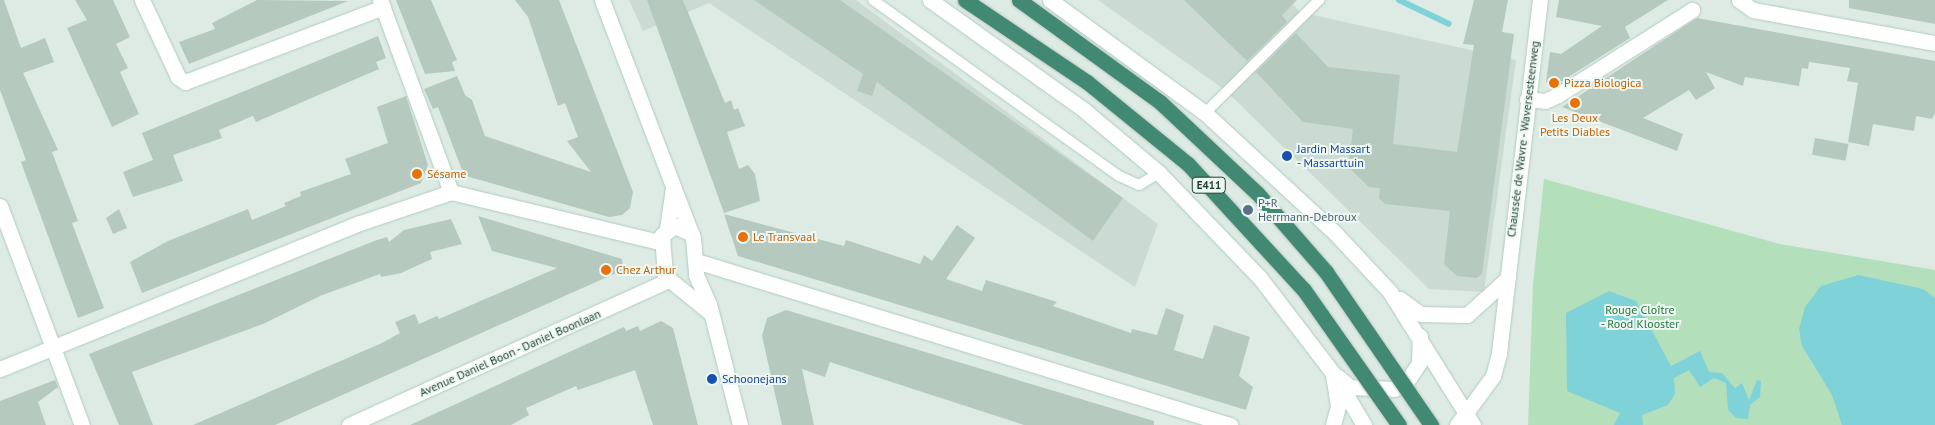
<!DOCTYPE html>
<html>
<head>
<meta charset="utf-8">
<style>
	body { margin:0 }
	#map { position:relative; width:1935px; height:425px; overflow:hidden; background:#ddebe4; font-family:"PT Sans",sans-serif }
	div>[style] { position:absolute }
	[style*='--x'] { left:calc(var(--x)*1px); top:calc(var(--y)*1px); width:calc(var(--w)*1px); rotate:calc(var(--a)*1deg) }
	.built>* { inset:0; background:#cbdbd3 }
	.green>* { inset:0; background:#b3e0bb }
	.water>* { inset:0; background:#7ed2d8 }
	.stream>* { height:6px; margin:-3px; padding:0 3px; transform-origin:3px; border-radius:3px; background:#7ed2d8 }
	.building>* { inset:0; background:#b5c9bf; transform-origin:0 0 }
	.roads { filter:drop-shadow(0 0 1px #afccbf) drop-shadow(0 0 1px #afccbf) }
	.service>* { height:10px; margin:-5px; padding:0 5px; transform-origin:5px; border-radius:5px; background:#fff }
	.minor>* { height:15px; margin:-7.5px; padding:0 7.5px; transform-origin:7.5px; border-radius:7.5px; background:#fff }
	.secondary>* { height:15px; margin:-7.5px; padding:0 7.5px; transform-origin:7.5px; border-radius:7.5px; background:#fff }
	.bridges { filter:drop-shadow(0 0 1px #bbc5c1) drop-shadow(0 0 1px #bbc5c1) }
	.trunk-bridge>* { height:15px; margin:-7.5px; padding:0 7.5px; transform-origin:7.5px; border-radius:7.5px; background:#418972 }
	.dots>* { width:14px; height:14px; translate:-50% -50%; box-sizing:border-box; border:2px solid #eef8f2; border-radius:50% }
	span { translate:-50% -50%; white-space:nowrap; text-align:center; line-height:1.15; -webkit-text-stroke:4px #eef8f2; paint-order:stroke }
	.shield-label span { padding:1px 4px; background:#eef8f2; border:1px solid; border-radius:4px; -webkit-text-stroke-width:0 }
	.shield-label { font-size:11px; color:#1d3d31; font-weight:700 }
	.food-label { font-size:12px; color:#c56008 }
	.left { translate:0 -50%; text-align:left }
	.street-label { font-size:12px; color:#1d3d31 }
	.transit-label { font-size:12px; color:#164399 }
	.service-label { font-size:12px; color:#4e5e75 }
	.park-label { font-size:12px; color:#23783c }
</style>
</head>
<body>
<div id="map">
	<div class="built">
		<div style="clip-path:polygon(629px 0,856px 0,1158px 224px,1135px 287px,709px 3px,643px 31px)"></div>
		<div style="clip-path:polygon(1098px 0,1289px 0,1300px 12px,1516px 60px,1484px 292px,1429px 289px,1225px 90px)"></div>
	</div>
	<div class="green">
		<div style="clip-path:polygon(1544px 179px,1780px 244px,1935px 270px,1935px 425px,1528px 425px,1533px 284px)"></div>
	</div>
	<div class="water">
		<div style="clip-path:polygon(1858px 275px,1923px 289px,1935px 298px,1935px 425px,1842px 425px,1832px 395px,1802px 346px,1799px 329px,1805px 307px,1821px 286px)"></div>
		<div style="clip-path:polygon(1609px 291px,1636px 301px,1671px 366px,1700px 351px,1709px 372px,1722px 373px,1735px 388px,1742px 383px,1749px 400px,1757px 380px,1761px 381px,1760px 397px,1750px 405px,1748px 419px,1736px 418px,1728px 410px,1726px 383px,1714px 378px,1700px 387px,1689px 370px,1674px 378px,1675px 394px,1668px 405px,1642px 415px,1643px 425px,1614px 425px,1620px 413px,1567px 391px,1566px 313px)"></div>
	</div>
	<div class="stream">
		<div style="--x:1399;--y:0;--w:55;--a:25.6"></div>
	</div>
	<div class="building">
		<div style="clip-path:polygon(0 0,4px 0,21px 48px,45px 38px,54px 62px,23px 73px,58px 150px,52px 152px,78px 221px,72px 223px,104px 308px,78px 318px,21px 162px,26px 160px,0 90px)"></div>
		<div style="clip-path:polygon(75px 0,113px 0,130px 37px,116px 44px,128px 68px,120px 72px,139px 114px,112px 127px,67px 28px,87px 20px)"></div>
		<div style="clip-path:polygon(257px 0,348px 1px,189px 64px,179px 42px,215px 29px,212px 23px)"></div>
		<div style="clip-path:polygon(396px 0,431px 0,457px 60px,452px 62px,455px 71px,425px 74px)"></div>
		<div style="clip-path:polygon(515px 0,559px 0,633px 192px,630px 208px,622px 215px,609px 217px,466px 176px,462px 170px,438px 107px,433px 109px,424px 89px,457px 76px,465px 95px,472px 100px,485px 136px,591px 172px,567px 141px,578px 137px,565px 103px,558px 106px,528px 17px)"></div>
		<div style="clip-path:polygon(647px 0,683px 0,725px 103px,731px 100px,734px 110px,738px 108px,745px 126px,727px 132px,739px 169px,748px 165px,755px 174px,760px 201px,724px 213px)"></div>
		<div style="clip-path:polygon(754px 0,840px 0,1123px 198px,1093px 241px,877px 82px,872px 96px,857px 91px,863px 74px)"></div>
		<div style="clip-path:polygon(1184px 0,1297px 0,1282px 15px,1287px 22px,1247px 61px)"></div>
		<div style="clip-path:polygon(1474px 0,1508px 0,1502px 32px,1514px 34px,1482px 274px,1477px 278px,1457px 276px,1444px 264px,1450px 211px,1385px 204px,1379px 198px,1380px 188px,1369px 187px,1348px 167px,1353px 129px,1303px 122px,1256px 72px,1296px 33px,1328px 67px,1400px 75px,1393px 144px,1457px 152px,1474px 45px,1463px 44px)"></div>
		<div style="clip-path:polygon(1559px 0,1668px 0,1625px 27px,1630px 38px,1554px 86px,1546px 82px,1550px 52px,1561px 54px,1602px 26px,1556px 17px)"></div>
		<div style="clip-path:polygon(1849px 0,1935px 0,1935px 24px,1849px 8px)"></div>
		<div style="clip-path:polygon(1697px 18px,1935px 61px,1935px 113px,1932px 119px,1916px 116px,1914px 131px,1873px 124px,1869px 146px,1848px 142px,1858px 83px,1847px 81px,1850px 68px,1809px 62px,1808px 69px,1802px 68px,1799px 86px,1745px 77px,1743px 86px,1706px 72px,1715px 88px,1696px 100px,1689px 90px,1643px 118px,1683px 134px,1677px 151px,1562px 107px)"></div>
		<div style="clip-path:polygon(378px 36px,386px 58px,376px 62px,379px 69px,256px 122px,253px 116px,219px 130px,222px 138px,173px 155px,183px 181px,133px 197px,123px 172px,153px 160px,142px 133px)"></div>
		<div style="clip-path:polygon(406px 96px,428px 165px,421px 183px,142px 293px,130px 262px,168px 241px,248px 209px,252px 220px,286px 206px,284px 203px,301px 196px,300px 192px,351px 174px,345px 159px,388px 143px,377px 107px)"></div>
		<div style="left:1815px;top:138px;width:34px;height:17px;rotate:10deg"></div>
		<div style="clip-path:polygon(119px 209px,127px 228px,113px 234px,106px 218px)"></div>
		<div style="clip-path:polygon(724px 214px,844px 246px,846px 240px,920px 264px,924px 255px,932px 261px,957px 225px,975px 238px,946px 279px,982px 291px,986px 280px,1057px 302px,1053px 306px,1131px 333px,1132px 329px,1157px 335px,1166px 308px,1184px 315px,1174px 350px,1203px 359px,1214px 325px,1250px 337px,1239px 376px,1253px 387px,1246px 410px,738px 256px)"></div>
		<div style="clip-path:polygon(478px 216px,622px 259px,623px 270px,275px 425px,193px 425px,382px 343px,400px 333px,395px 322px,415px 314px,419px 324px,437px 316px,439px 319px,557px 268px,492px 251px)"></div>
		<div style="clip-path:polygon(451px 219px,462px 244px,430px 252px,432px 259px,401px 273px,381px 277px,380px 274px,320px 296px,263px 324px,132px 372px,153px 425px,119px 425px,89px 354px,377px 240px,387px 237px,389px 242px,404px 230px)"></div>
		<div style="clip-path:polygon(786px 310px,1154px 421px,1154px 425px,1024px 425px,830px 362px,825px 377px,802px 369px,814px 425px,782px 425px,762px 336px,767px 318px)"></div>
		<div style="clip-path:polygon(661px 321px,673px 328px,698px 425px,653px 425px,635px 370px,578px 390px,576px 386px,526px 408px,529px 415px,511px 425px,410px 425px,624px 327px,626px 331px,638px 326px,640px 331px)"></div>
		<div style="clip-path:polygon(55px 380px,58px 387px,38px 402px,46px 425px,0 425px,0 401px)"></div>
	</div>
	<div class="roads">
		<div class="service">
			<div style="--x:873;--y:0;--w:302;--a:35.6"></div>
			<div style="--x:1119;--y:176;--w:22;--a:24"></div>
			<div style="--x:1139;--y:185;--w:23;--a:-31"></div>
			<div style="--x:1205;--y:113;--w:161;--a:-44.7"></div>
		</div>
		<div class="minor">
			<div style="--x:142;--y:0;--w:85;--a:64.9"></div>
			<div style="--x:178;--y:77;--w:9;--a:36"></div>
			<div style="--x:185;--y:82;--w:212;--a:-20.7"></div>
			<div style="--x:380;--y:0;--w:205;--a:69.7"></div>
			<div style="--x:602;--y:0;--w:255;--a:69.1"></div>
			<div style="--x:693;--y:238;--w:37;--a:85"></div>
			<div style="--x:696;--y:275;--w:32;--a:66"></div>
			<div style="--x:709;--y:304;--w:125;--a:75.6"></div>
			<div style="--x:1739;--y:0;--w:17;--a:36"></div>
			<div style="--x:1753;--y:10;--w:185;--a:10.3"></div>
			<div style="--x:1527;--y:99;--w:18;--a:6"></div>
			<div style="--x:1545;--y:101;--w:14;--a:-25"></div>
			<div style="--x:1558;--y:95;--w:159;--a:-32.4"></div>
			<div style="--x:0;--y:206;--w:234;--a:69.5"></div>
			<div style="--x:667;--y:229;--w:41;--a:-81.7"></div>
			<div style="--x:692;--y:234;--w:19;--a:-155"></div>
			<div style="--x:675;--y:226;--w:16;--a:145"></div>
			<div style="--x:662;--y:235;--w:41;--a:85.8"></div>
			<div style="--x:665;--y:276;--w:55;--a:39.1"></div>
			<div style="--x:696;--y:261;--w:559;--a:17.07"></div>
			<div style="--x:0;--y:369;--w:388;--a:-22.1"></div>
			<div style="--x:360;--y:223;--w:96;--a:-18.8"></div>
			<div style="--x:451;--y:192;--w:215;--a:13.5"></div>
			<div style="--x:349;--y:425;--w:351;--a:-24.4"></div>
			<div style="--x:1333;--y:425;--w:20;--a:-75"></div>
			<div style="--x:1338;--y:406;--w:33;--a:-99"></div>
		</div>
		<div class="secondary">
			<div style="--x:930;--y:0;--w:189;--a:35.5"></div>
			<div style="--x:1084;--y:110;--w:98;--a:40"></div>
			<div style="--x:1159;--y:173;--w:146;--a:46.1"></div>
			<div style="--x:1260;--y:278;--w:120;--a:52.5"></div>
			<div style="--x:1333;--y:373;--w:61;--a:59.2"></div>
			<div style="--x:1050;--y:0;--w:192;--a:36.1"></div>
			<div style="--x:1205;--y:113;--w:177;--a:42.7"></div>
			<div style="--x:1335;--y:233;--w:81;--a:47"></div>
			<div style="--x:1390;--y:292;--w:157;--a:58"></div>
			<div style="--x:1400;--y:299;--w:26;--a:36"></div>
			<div style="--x:1421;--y:314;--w:46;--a:1.2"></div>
			<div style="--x:1467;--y:315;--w:55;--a:-42.1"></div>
			<div style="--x:1338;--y:377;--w:16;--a:40"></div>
			<div style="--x:1350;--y:387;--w:44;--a:2.6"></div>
			<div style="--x:1394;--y:389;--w:19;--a:-36"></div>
			<div style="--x:1409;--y:378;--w:18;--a:-56"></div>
			<div style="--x:1419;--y:363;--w:27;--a:-88"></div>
			<div style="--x:1457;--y:425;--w:61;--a:-53.7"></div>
			<div style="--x:1493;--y:376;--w:24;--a:-75"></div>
			<div style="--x:1499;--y:353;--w:355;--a:-83.4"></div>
		</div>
	</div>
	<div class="bridges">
		<div class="trunk-bridge">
			<div style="--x:965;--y:0;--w:147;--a:33.9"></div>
			<div style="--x:1087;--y:82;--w:130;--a:39.1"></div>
			<div style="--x:1188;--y:164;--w:171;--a:47.4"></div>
			<div style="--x:1304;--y:290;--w:165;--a:54.9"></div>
			<div style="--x:1019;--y:0;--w:174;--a:35.9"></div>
			<div style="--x:1160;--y:102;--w:134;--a:43.2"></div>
			<div style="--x:1258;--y:194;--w:103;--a:48.9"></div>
			<div style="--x:1326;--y:272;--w:186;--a:55.5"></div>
		</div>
	</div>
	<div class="dots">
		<div style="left:1554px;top:83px;background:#e8710a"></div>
		<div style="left:1575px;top:103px;background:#e8710a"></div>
		<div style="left:1287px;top:156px;background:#1a4fb4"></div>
		<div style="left:417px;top:174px;background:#e8710a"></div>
		<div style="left:1248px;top:210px;background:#5c6f8a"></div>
		<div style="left:743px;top:237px;background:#e8710a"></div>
		<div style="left:606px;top:270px;background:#e8710a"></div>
		<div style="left:712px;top:379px;background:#1a4fb4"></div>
	</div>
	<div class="shield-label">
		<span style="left:1209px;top:185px">E411</span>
	</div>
	<div class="food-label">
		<span class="left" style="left:1564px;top:83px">Pizza Biologica</span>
		<span style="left:1575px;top:125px">Les Deux<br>Petits Diables</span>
		<span class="left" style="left:427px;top:174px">Sésame</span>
		<span class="left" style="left:753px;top:237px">Le Transvaal</span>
		<span class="left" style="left:616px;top:270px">Chez Arthur</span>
	</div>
	<div class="street-label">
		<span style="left:1523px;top:139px;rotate:-83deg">Chaussée de Wavre - Waversesteenweg</span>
		<span style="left:510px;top:353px;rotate:-24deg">Avenue Daniel Boon - Daniel Boonlaan</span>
	</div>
	<div class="transit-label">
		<span class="left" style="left:1297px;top:156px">Jardin Massart<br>- Massarttuin</span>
		<span class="left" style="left:722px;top:379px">Schoonejans</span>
	</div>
	<div class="service-label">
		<span class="left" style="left:1258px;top:210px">P+R<br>Herrmann-Debroux</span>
	</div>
	<div class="park-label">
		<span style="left:1640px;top:317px">Rouge Cloître<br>- Rood Klooster</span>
	</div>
</div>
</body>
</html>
